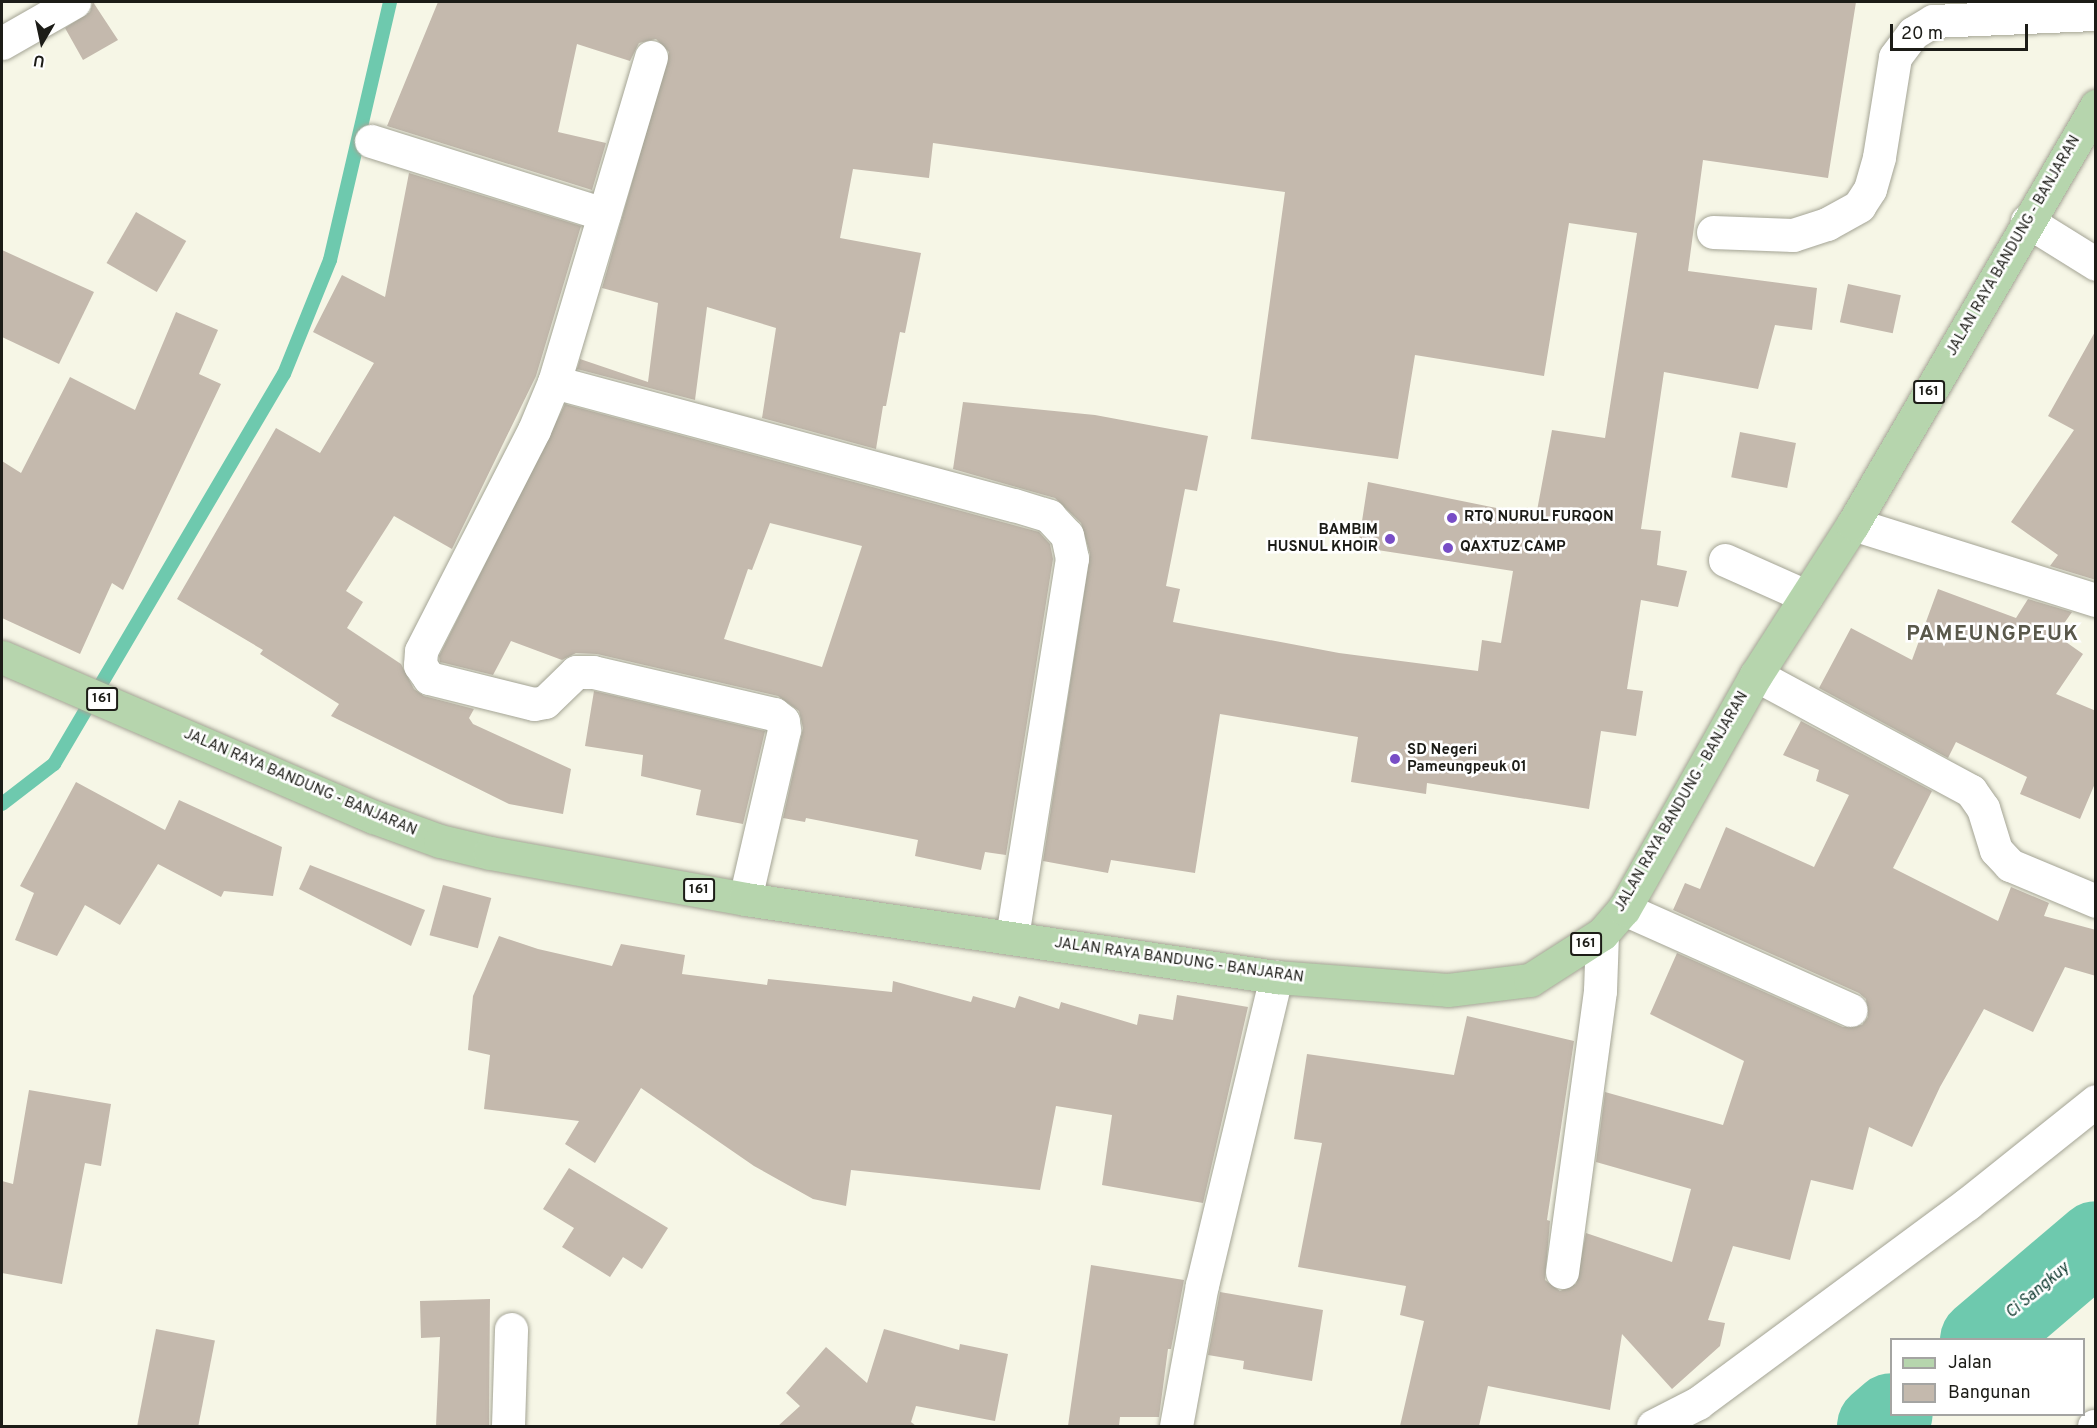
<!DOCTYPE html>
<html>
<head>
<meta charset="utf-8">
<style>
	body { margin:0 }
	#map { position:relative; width:2097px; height:1428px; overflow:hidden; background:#f6f6e6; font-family:Overpass,sans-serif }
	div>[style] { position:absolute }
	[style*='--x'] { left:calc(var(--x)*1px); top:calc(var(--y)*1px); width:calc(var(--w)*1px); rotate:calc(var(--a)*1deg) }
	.stream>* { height:14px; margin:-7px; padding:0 7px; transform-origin:7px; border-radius:7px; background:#6ec9ae }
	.river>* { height:82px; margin:-41px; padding:0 41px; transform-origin:41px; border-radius:41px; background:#6ec9ae }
	.building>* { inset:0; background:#c4b9ad; transform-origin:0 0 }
	.roads { filter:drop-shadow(0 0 2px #a4a495) drop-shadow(0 0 2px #a4a495) }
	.minor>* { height:33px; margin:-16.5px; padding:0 16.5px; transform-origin:16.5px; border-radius:16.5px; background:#fff }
	.major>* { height:33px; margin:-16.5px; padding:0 16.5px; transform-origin:16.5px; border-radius:16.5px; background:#b6d5ad }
	.dots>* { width:16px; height:16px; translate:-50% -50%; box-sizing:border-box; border:3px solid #fff; border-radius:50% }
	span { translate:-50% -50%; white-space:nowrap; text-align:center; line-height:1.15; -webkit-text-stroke:5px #fff; paint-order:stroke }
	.shield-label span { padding:2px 4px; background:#fff; border:2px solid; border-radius:4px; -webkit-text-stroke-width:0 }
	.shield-label { font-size:14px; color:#1c1c17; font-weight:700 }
	.street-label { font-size:15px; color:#1c1c17 }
	.poi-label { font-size:15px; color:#1c1c17; font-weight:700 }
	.left { translate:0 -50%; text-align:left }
	.right { translate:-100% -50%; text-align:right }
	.water-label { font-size:16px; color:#083429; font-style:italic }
	.district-label { font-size:21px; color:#59584b; font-weight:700; letter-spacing:1.5px }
	.frame { position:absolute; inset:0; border:3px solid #1c1c17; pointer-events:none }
	.legend { position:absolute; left:1890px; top:1338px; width:195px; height:78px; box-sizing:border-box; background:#fff; border:2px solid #a4a4a2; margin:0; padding:8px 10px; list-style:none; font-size:18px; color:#1c1c17 }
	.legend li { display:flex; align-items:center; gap:12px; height:30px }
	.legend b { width:30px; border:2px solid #a4a4a2 }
	.north { position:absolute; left:12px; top:12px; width:60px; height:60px; -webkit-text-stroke:4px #fff; paint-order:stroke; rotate:189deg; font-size:16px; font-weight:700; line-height:24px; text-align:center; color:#1c1c17 }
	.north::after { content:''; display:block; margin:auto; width:21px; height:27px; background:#1c1c17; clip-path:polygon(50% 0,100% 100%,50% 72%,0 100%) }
	.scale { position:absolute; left:1890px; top:24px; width:138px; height:27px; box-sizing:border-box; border:3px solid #1c1c17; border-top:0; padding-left:8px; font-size:18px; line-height:21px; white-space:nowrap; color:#1c1c17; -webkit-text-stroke:4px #fff; paint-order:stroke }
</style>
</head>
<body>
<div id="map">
	<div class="stream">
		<div style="--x:2;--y:804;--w:66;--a:-37.6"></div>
		<div style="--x:54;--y:764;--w:453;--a:-59.5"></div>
		<div style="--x:284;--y:374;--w:123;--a:-68"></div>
		<div style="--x:330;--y:260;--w:265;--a:-76.9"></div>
	</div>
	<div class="river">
		<div style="--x:1981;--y:1340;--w:151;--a:-40.4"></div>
		<div style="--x:1878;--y:1426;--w:18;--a:-41"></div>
	</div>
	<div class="building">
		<div style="clip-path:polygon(93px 2px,118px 40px,83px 60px,65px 28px,90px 12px)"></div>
		<div style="clip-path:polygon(438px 2px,1856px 2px,1828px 178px,1703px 160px,1688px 271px,1817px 288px,1812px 330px,1775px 325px,1758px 389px,1664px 372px,1641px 529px,1661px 531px,1657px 565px,1687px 571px,1678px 607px,1641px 600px,1627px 689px,1643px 691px,1636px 736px,1601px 731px,1589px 809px,1427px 783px,1426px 794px,1351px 782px,1358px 737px,1220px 714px,1195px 873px,1111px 860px,1108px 873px,1043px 861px,1090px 554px,1081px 523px,1055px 498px,953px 469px,963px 402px,1095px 415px,1208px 436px,1197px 491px,1185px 489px,1166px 586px,1180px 589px,1173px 622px,1339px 653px,1478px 671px,1482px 640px,1501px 643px,1513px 571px,1358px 547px,1368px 482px,1536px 516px,1552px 430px,1605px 438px,1637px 233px,1569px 223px,1544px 376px,1415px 355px,1398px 459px,1251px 439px,1285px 192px,933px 143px,929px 178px,853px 169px,840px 238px,921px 253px,905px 333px,900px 332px,886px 406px,883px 406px,876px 449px,762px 418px,776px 328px,707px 307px,695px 400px,577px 369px,580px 359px,648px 382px,658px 303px,602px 288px,669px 52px,656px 39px,639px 43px,630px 61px,577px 44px,558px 132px,606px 143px,592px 190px,387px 126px)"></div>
		<div style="clip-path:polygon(409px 173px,581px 226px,536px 376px,452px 549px,394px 516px,346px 591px,363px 602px,347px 628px,401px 664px,414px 689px,424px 696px,474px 709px,469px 718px,473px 724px,571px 769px,563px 814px,509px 804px,331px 716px,339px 704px,260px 654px,263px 650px,177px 599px,276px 428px,320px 453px,374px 363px,313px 332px,342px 275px,385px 297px)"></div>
		<div style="left:136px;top:212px;width:58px;height:59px;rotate:30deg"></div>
		<div style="clip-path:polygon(2px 250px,94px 292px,59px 364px,2px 337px)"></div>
		<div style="left:1848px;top:284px;width:54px;height:39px;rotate:12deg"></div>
		<div style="clip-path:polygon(176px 312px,218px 330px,199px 374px,221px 384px,123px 590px,112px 583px,80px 654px,2px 618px,2px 461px,21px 473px,70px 377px,135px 410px)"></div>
		<div style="clip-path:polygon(2096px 330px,2096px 580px,2050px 566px,2058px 555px,2011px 522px,2074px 430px,2048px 416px)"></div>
		<div style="clip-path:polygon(evenodd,565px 404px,1039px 532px,1050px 544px,1053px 559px,1006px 855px,985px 852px,981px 870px,915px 856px,918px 840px,806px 818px,805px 822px,783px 818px,803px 728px,799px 711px,778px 696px,597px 654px,576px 653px,562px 660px,511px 641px,493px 675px,440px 662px,439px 656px,565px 404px,770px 523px,862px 546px,822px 667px,724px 639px,748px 569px,752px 570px,770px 523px)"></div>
		<div style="left:1740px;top:432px;width:57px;height:46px;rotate:11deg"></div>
		<div style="clip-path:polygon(1938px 589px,2016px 618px,2028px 599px,2072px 612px,2056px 635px,2083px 654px,2056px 694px,2096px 711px,2096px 781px,2080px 819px,2020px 794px,2027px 777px,1956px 742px,1948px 758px,1819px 688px,1851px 628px,1912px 660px)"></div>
		<div style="clip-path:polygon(594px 691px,765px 731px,743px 824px,696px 815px,701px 790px,641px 776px,643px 755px,585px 746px)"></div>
		<div style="clip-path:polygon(1801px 721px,1932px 791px,1893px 868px,1998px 921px,2011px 887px,2049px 903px,2044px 916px,2096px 930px,2096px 976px,2065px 967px,2033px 1032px,1984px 1009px,1940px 1087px,1912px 1147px,1869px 1127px,1853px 1190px,1811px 1180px,1790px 1260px,1733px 1246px,1708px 1320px,1725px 1323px,1720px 1346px,1672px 1389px,1622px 1334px,1610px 1410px,1488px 1386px,1479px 1426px,1400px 1426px,1424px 1321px,1400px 1315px,1406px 1286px,1298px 1267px,1322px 1143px,1294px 1139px,1307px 1054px,1454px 1075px,1467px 1016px,1574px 1041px,1547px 1220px,1550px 1221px,1545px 1280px,1560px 1291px,1576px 1284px,1586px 1233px,1672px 1262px,1691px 1189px,1596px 1162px,1605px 1092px,1723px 1125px,1744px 1061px,1650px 1014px,1677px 953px,1843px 1027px,1862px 1025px,1868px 1017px,1866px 999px,1859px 993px,1673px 910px,1685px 883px,1700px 889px,1726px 827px,1814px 867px,1849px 795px,1816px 781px,1819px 770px,1783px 755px)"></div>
		<div style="clip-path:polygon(76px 782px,165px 830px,179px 800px,282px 847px,273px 896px,224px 891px,221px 897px,158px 864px,120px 925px,85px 905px,57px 956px,15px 940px,34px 893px,20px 886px)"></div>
		<div style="clip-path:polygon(310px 865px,425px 910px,411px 946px,299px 889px)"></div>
		<div style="left:443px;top:885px;width:50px;height:52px;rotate:15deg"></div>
		<div style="clip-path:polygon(499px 936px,538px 949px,612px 966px,621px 944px,685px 955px,682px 974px,767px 985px,768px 979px,892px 992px,893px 981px,971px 1002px,973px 996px,1015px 1008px,1019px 996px,1059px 1009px,1061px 1002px,1137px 1025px,1139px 1014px,1173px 1020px,1177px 995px,1248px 1007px,1203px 1203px,1102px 1185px,1112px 1115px,1056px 1106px,1040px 1190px,851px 1170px,846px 1206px,813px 1199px,754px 1166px,641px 1088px,595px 1163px,565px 1144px,579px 1121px,484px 1109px,490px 1055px,468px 1050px,473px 996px)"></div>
		<div style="clip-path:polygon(29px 1090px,111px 1104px,101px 1166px,85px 1163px,62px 1284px,2px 1273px,2px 1181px,13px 1184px)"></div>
		<div style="clip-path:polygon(569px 1168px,668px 1228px,642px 1269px,623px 1257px,610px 1277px,562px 1247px,574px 1228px,543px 1209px)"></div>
		<div style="clip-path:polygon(1091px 1265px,1184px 1280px,1171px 1349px,1168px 1349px,1159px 1417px,1120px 1417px,1119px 1426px,1068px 1426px)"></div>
		<div style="clip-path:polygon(1220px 1292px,1323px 1310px,1312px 1381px,1243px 1369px,1244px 1361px,1208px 1355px)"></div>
		<div style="clip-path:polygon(490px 1299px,489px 1426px,436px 1426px,440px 1337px,421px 1338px,420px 1301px)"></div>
		<div style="left:156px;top:1329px;width:60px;height:99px;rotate:11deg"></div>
		<div style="clip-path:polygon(884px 1329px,959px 1350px,960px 1344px,1008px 1354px,995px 1421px,916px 1406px,911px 1422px,916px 1426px,778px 1426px,800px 1406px,786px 1393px,826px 1347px,867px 1383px)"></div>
	</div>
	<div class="roads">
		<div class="minor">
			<div style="--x:2;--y:43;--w:83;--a:-29.7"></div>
			<div style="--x:651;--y:57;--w:339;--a:106.6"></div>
			<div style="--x:554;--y:382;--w:52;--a:112.6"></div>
			<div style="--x:534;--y:430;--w:248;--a:117.1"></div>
			<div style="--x:421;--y:651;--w:14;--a:94"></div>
			<div style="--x:420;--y:665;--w:16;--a:55"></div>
			<div style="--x:429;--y:678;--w:108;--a:13.9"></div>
			<div style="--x:534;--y:704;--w:11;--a:-10"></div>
			<div style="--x:545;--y:702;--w:43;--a:-44.1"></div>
			<div style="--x:576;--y:672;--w:17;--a:0"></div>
			<div style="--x:593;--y:672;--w:186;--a:13.1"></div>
			<div style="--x:774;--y:714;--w:11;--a:38"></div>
			<div style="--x:783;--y:721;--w:9;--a:84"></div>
			<div style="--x:784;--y:730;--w:173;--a:103"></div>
			<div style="--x:371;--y:141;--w:244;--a:17.4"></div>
			<div style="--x:2027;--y:221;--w:81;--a:31.9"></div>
			<div style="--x:1713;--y:232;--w:80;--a:2.1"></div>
			<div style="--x:1793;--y:235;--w:36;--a:-18"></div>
			<div style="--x:1827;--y:224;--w:37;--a:-29"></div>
			<div style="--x:1859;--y:206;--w:20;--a:-57"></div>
			<div style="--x:1870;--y:189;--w:33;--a:-74"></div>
			<div style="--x:1879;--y:157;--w:101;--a:-80.9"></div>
			<div style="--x:1895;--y:57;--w:30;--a:-53"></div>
			<div style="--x:1913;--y:33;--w:23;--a:-31"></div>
			<div style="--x:1933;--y:21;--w:163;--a:-2.5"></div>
			<div style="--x:554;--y:382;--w:476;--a:15"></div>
			<div style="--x:1014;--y:505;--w:37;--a:17"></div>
			<div style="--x:1049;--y:516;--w:26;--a:47"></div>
			<div style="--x:1067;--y:535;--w:24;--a:78"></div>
			<div style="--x:1072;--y:558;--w:383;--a:99"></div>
			<div style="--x:1853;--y:524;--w:255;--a:17.4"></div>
			<div style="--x:1725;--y:560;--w:89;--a:24"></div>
			<div style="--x:1756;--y:675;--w:244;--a:28.3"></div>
			<div style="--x:1971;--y:791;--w:21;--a:55"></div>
			<div style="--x:1983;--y:808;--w:44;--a:72.8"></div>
			<div style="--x:1996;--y:850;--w:21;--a:47"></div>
			<div style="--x:2010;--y:865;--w:93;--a:22.7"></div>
			<div style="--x:1624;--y:909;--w:248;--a:24"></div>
			<div style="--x:1562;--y:1272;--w:284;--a:-82.3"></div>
			<div style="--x:1600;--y:991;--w:57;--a:-88"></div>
			<div style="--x:508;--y:1426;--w:97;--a:-88.2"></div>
			<div style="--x:1176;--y:1426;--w:143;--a:-79.6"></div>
			<div style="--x:1202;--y:1285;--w:317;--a:-76.5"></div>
			<div style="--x:1653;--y:1426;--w:51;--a:-27.1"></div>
			<div style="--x:1698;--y:1403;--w:335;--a:-36.5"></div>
			<div style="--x:1967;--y:1204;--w:165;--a:-38.6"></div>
			<div style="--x:2094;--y:1426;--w:2;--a:0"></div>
		</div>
		<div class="major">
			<div style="--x:2;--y:657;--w:405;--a:23.3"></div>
			<div style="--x:374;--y:817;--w:70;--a:20"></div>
			<div style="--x:440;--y:841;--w:51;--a:13.5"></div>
			<div style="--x:490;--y:853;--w:259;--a:10.2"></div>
			<div style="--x:745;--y:899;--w:537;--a:8.36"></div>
			<div style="--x:1276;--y:977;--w:172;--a:4.3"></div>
			<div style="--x:1448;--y:990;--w:83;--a:-7"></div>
			<div style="--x:1530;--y:980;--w:85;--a:-32.6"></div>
			<div style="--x:1602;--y:934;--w:33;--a:-49"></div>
			<div style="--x:1624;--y:909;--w:269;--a:-60.6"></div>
			<div style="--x:1756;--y:675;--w:179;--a:-57.3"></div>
			<div style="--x:1853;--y:524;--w:484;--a:-59.8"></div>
		</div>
	</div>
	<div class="dots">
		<div style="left:1452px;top:518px;background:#784dc6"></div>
		<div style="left:1390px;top:539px;background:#784dc6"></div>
		<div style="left:1448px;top:548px;background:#784dc6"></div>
		<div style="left:1395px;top:759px;background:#784dc6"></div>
	</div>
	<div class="shield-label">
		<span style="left:1929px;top:392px">161</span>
		<span style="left:102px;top:699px">161</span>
		<span style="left:699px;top:890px">161</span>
		<span style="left:1586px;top:944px">161</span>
	</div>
	<div class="street-label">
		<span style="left:2014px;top:246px;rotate:-60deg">JALAN RAYA BANDUNG - BANJARAN</span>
		<span style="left:300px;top:783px;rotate:23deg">JALAN RAYA BANDUNG - BANJARAN</span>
		<span style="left:1682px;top:802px;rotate:-60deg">JALAN RAYA BANDUNG - BANJARAN</span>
		<span style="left:1179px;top:961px;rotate:8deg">JALAN RAYA BANDUNG - BANJARAN</span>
	</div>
	<div class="poi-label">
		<span class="left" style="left:1464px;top:518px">RTQ NURUL FURQON</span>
		<span class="right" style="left:1378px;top:539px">BAMBIM<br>HUSNUL KHOIR</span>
		<span class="left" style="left:1460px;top:548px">QAXTUZ CAMP</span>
		<span class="left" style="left:1407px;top:759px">SD Negeri<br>Pameungpeuk 01</span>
	</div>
	<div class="water-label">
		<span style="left:2038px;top:1291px;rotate:-40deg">Ci Sangkuy</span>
	</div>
	<div class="district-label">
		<span style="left:1993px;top:635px">PAMEUNGPEUK</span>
	</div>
	<div class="frame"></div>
	<ul class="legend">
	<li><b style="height:8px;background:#b6d5ad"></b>Jalan</li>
	<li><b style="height:16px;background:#c4b9ad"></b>Bangunan</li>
	</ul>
	<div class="north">U</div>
	<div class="scale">20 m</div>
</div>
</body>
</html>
